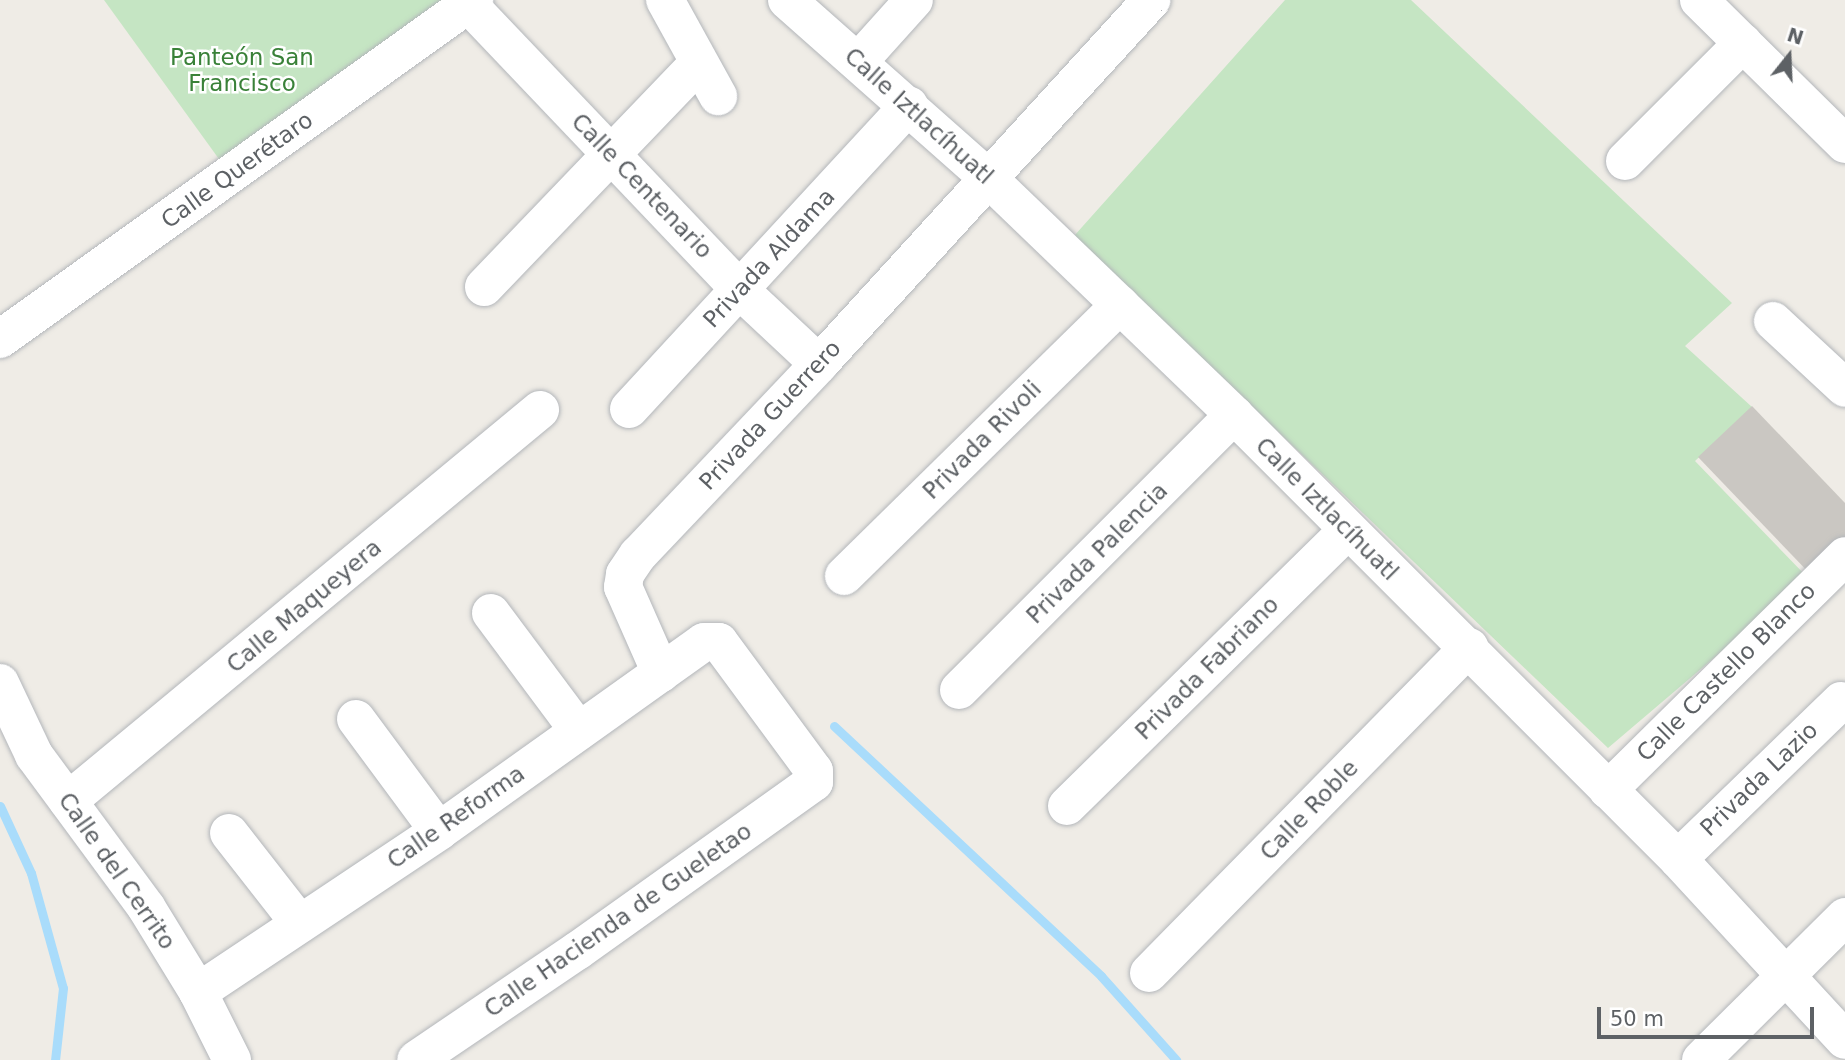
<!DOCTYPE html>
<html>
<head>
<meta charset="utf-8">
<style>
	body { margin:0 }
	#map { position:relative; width:1845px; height:1060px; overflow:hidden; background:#efece6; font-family:"DejaVu Sans",sans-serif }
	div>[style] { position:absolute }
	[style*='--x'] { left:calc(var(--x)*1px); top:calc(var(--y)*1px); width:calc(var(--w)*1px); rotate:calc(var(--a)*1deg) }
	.green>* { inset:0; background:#c5e5c3 }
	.stream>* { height:9px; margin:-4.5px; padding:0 4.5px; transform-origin:4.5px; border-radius:4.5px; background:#a9dcfb }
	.building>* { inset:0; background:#cac7c2 }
	.roads { filter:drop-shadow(0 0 2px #b3b6ba) drop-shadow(0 0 2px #b3b6ba) }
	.minor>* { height:38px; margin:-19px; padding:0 19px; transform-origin:19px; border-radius:19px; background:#fff }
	span { translate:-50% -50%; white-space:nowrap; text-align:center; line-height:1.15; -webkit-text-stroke:5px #fff; paint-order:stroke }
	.park-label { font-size:23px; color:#398138 }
	.street-label { font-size:23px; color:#5d6165 }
	.north { position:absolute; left:1754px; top:21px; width:70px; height:70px; -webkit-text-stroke:5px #fff; paint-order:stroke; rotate:18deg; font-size:19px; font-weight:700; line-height:28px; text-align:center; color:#5d6165 }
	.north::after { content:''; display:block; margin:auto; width:24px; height:32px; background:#5d6165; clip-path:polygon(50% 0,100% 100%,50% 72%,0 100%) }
	.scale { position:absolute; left:1597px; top:1007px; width:217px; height:32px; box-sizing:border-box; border:4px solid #5d6165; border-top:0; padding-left:9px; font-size:21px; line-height:24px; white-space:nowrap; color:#5d6165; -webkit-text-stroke:5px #fff; paint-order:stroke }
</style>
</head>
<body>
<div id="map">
	<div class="green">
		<div style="clip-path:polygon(104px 0,460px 0,224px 166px)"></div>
		<div style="clip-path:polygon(1285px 0,1411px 0,1732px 303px,1685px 346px,1752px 407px,1695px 461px,1808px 578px,1608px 748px,1074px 236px)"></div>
	</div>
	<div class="stream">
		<div style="--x:834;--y:726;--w:366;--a:43.1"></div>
		<div style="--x:1101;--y:976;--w:113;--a:48.2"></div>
		<div style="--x:0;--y:806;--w:74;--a:65.2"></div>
		<div style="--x:31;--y:873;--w:119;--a:74.5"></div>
		<div style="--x:63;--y:988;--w:72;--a:96.3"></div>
	</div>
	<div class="building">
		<div style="clip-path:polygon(1752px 406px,1845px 503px,1845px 548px,1814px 578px,1698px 457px)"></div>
	</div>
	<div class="roads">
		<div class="minor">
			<div style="--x:665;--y:0;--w:110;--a:61.1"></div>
			<div style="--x:787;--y:0;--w:270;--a:41.5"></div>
			<div style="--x:989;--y:179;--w:340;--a:43.9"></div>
			<div style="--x:1234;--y:415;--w:628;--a:45"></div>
			<div style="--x:1678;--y:859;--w:246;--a:47.3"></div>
			<div style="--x:1699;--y:0;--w:205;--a:44.6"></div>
			<div style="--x:468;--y:4;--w:395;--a:46.4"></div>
			<div style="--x:740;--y:290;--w:108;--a:43.1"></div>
			<div style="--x:859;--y:61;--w:82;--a:-48"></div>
			<div style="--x:1625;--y:161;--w:167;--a:-45"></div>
			<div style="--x:484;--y:287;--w:309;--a:-46.2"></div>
			<div style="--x:1773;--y:321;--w:98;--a:42.9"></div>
			<div style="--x:0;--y:339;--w:583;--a:-35.57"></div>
			<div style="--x:629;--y:409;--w:413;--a:-47.3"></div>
			<div style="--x:844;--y:576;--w:387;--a:-44.5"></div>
			<div style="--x:491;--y:613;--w:147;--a:53.3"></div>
			<div style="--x:661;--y:673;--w:94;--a:-113.8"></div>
			<div style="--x:623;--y:587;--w:13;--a:-81"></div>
			<div style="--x:625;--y:574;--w:23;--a:-56"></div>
			<div style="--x:638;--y:555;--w:263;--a:-46.5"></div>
			<div style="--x:819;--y:364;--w:493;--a:-47.6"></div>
			<div style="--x:0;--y:683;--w:80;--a:64.7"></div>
			<div style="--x:34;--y:755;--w:189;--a:53.6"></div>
			<div style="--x:146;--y:907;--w:100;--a:58.5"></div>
			<div style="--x:198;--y:992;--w:76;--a:63.4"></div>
			<div style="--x:959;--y:690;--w:389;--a:-45"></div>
			<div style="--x:356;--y:719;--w:139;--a:53.5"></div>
			<div style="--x:1608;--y:790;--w:333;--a:-44.6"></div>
			<div style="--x:68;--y:801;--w:613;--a:-39.64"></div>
			<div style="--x:1067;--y:806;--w:392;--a:-44.5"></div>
			<div style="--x:229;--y:833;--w:115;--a:52"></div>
			<div style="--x:1678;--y:859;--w:227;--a:-44.1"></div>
			<div style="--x:1149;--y:973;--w:457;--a:-45.5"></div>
			<div style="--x:198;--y:992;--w:290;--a:-33.7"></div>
			<div style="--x:439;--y:831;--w:325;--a:-35.5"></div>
			<div style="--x:704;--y:642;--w:15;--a:0"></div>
			<div style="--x:719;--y:642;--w:160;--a:53.6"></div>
			<div style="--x:814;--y:771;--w:11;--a:90"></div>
			<div style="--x:814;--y:782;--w:291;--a:144.5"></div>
			<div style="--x:577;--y:951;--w:194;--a:145.9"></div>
			<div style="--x:1701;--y:1060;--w:203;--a:-44.8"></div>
		</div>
	</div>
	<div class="park-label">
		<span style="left:242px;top:70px">Panteón San<br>Francisco</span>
	</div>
	<div class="street-label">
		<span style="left:919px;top:116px;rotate:42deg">Calle Iztlacíhuatl</span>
		<span style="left:237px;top:170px;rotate:-36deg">Calle Querétaro</span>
		<span style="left:642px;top:186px;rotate:46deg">Calle Centenario</span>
		<span style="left:769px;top:258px;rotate:-47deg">Privada Aldama</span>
		<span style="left:770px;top:415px;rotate:-47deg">Privada Guerrero</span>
		<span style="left:982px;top:440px;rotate:-45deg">Privada Rivoli</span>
		<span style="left:1327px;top:509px;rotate:45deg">Calle Iztlacíhuatl</span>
		<span style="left:1097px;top:553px;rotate:-45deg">Privada Palencia</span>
		<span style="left:304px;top:606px;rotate:-40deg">Calle Maqueyera</span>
		<span style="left:1207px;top:668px;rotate:-45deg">Privada Fabriano</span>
		<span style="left:1726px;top:672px;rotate:-45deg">Calle Castello Blanco</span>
		<span style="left:1759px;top:779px;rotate:-44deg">Privada Lazio</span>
		<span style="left:1309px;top:810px;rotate:-46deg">Calle Roble</span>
		<span style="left:456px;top:817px;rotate:-35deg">Calle Reforma</span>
		<span style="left:117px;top:871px;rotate:55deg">Calle del Cerrito</span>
		<span style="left:618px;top:920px;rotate:-35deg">Calle Hacienda de Gueletao</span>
	</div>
	<div class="north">N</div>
	<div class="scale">50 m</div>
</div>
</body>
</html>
